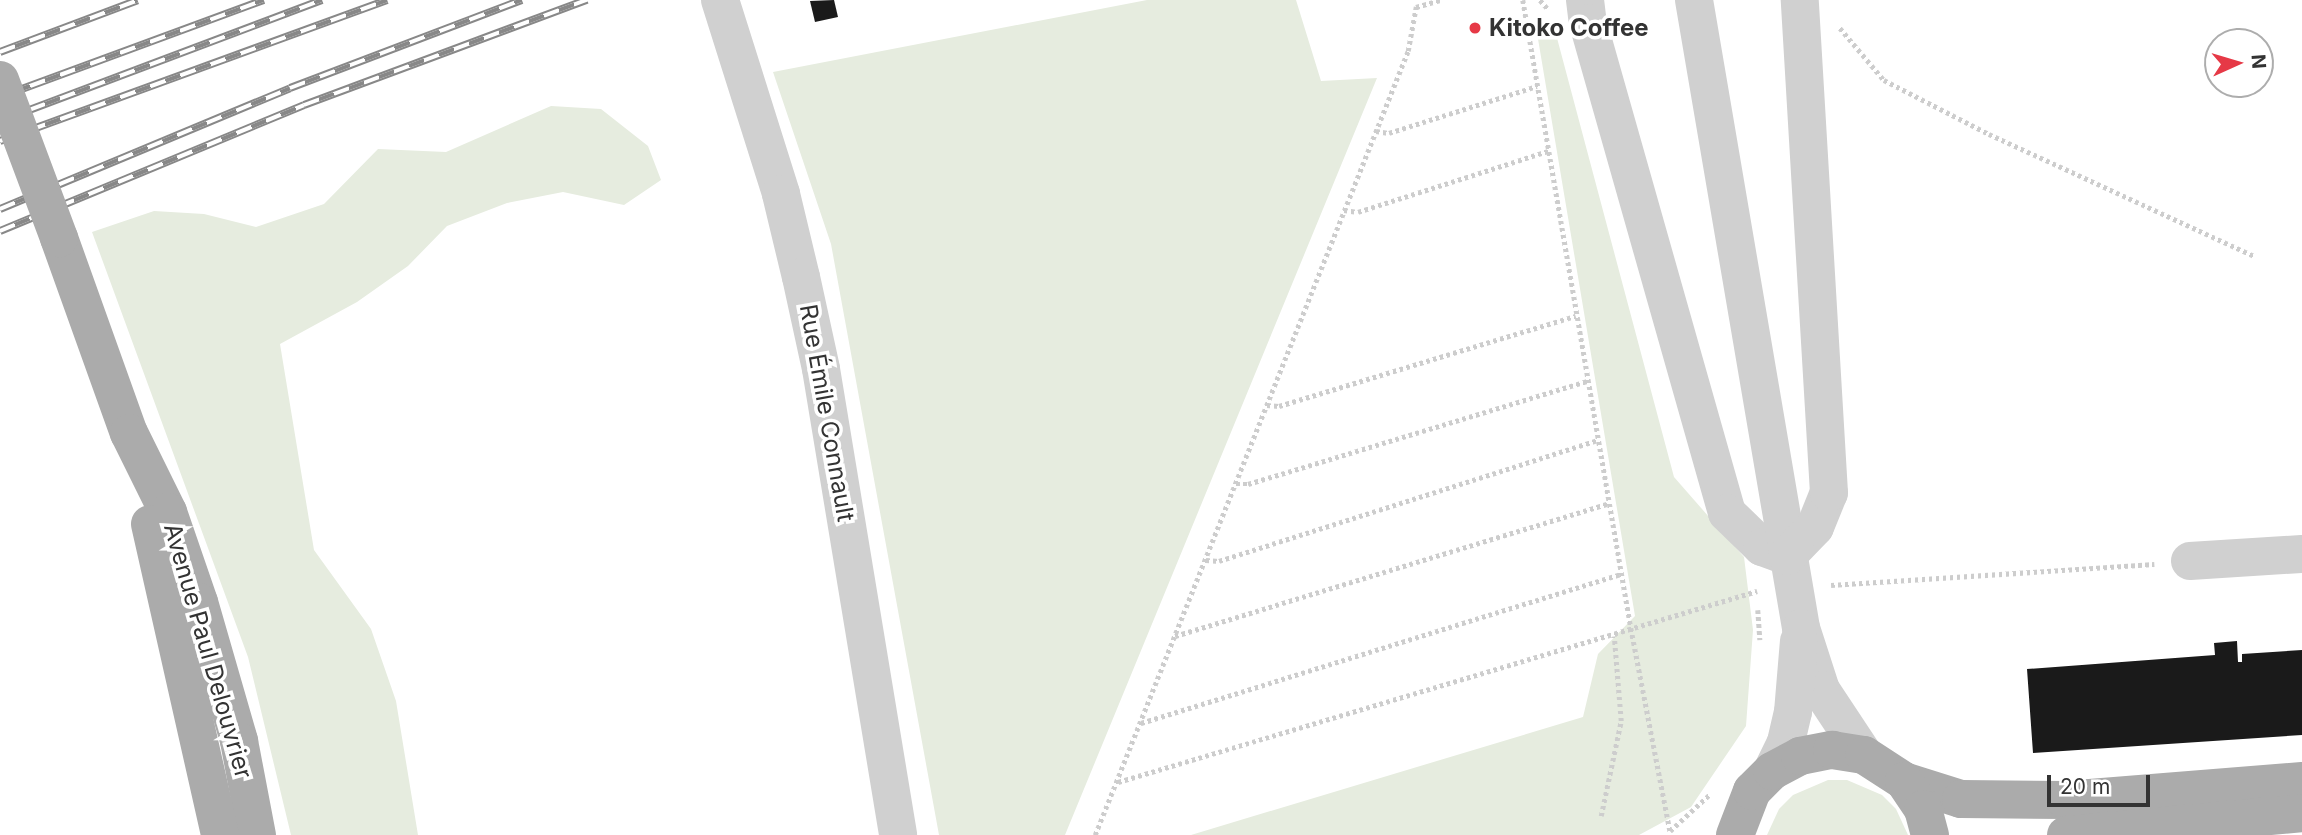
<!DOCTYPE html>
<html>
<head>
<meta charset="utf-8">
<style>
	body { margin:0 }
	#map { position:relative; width:2302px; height:835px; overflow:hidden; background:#fff; font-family:Inter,sans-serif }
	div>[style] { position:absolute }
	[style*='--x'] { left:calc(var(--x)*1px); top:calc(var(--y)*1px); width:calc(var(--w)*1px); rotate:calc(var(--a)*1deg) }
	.green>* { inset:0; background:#e6ecdf }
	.building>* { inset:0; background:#1a1a1a }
	.path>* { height:4.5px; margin-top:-2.25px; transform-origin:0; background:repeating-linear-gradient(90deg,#cdcdcd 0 3.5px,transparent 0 7px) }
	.minor>* { height:38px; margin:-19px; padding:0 19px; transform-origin:19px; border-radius:19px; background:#d0d0d0 }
	.major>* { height:38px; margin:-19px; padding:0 19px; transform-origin:19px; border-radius:19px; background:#ababab }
	.rail>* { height:8px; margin-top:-4px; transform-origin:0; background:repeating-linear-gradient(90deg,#fff 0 16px,#888 0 32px); box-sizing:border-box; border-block:2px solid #888 }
	.major-bridge>* { height:38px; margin:-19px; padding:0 19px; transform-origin:19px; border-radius:19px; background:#ababab }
	.dots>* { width:19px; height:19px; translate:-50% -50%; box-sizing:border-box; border:4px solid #fff; border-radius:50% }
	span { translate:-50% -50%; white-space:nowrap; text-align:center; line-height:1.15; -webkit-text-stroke:7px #fff; paint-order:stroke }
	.poi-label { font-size:24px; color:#333; font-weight:700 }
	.left { translate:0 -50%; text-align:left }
	.street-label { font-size:24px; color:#333 }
	.north { position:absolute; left:2204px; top:28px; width:70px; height:70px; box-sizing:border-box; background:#fff; border:2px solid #adadad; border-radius:50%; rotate:86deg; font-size:19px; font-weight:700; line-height:28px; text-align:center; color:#333 }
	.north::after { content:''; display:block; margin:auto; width:24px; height:32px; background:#e63946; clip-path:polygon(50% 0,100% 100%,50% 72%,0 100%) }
	.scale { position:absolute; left:2047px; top:775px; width:103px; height:32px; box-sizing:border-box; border:4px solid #333; border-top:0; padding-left:9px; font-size:21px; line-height:24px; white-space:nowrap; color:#333; -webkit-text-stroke:5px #fff; paint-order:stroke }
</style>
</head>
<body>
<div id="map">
	<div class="green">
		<div style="clip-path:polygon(1147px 0,1296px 0,1321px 81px,1377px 78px,1065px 835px,939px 835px,831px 244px,773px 72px)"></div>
		<div style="clip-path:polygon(1553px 23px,1674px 477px,1744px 557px,1753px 630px,1746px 726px,1691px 807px,1639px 835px,1191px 835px,1583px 717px,1598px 654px,1635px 616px,1536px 27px)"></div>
		<div style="clip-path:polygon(551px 106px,601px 109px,648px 146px,661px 180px,624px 205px,563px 192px,507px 203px,447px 226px,408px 266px,357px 302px,280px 344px,314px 550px,371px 629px,396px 701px,418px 835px,291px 835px,248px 657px,92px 232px,154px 211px,204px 214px,256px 227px,324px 204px,378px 149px,446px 152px)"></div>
		<div style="clip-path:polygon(1828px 780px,1847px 780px,1882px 795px,1896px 809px,1908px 835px,1767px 835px,1779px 809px,1793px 795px)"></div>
	</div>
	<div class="building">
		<div style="clip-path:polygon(834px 0,838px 17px,815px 22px,810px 1px)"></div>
		<div style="clip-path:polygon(2237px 641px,2238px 662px,2242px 662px,2242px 654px,2302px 650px,2302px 735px,2033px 753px,2027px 669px,2215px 655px,2214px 643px)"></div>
	</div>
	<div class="path">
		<div style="--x:1523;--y:0;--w:637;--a:80.24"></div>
		<div style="--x:1631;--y:628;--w:207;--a:79.1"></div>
		<div style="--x:1540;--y:0;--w:13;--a:48"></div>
		<div style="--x:1840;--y:28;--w:68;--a:49.8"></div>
		<div style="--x:1884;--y:80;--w:118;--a:27.2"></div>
		<div style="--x:1989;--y:134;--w:292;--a:24.7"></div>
		<div style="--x:1376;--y:131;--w:13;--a:9"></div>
		<div style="--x:1389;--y:133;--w:155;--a:-17.6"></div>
		<div style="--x:1344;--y:210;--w:14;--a:8"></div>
		<div style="--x:1358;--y:212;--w:200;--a:-17.8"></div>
		<div style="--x:1267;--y:405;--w:12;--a:5"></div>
		<div style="--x:1279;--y:406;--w:310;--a:-16.9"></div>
		<div style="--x:1236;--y:484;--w:12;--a:0"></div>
		<div style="--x:1248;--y:484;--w:355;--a:-16.9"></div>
		<div style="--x:1206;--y:560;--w:13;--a:4"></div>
		<div style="--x:1219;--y:561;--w:398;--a:-17.7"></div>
		<div style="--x:1831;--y:585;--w:324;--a:-3.7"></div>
		<div style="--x:1758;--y:610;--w:30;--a:86"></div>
		<div style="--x:1175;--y:636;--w:454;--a:-17"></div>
		<div style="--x:1141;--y:723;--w:503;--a:-17.25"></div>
		<div style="--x:1118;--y:782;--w:667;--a:-16.64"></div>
		<div style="--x:1601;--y:816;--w:97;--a:-78.1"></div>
		<div style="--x:1621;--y:721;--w:85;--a:-94.7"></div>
		<div style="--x:1670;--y:831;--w:53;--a:-42.7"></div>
		<div style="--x:1095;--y:835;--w:844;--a:-68.24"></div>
		<div style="--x:1408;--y:51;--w:45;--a:-79.7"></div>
		<div style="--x:1416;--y:7;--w:25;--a:-16"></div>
	</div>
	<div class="minor">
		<div style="--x:720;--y:0;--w:203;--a:72.5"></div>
		<div style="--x:781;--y:194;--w:85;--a:76.5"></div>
		<div style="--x:801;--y:277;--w:94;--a:77.7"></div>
		<div style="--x:821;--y:369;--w:472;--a:80.6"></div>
		<div style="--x:1585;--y:0;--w:23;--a:83"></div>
		<div style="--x:1588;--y:23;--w:509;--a:74.16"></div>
		<div style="--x:1727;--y:513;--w:49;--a:44.2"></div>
		<div style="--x:1762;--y:547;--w:27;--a:20"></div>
		<div style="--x:1694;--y:0;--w:637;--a:80.33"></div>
		<div style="--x:1801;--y:628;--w:65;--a:72.1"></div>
		<div style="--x:1821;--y:690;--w:78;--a:56.5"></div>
		<div style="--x:1787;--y:556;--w:40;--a:-46"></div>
		<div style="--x:1815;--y:527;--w:37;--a:-68"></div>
		<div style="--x:1829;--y:493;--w:494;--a:-93.4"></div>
		<div style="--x:2190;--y:561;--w:112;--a:-3.6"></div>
		<div style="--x:1772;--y:771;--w:32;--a:-64"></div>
		<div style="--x:1786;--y:742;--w:31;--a:-77"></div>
		<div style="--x:1793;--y:712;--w:71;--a:-85.2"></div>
	</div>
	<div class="major">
		<div style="--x:59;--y:238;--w:207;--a:70.3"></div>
		<div style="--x:129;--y:433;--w:88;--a:63.7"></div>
		<div style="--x:168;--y:512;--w:95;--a:71"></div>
		<div style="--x:199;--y:602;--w:145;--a:73.9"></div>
		<div style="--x:239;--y:741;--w:96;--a:79.2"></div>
		<div style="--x:150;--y:524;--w:319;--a:77.3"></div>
		<div style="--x:1904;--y:781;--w:60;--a:17.5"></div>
		<div style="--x:1961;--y:799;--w:104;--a:0.6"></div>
		<div style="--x:2065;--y:800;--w:238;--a:-4.6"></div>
		<div style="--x:1735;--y:835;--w:47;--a:-68.9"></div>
		<div style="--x:1752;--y:791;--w:28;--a:-45"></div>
		<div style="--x:1772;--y:771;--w:32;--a:-28"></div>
		<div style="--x:1800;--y:756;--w:33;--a:-11"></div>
		<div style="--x:1832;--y:750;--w:32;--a:9"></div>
		<div style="--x:1864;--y:755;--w:48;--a:33"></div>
		<div style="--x:1904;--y:781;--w:34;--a:56"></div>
		<div style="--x:1923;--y:809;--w:27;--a:75"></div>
		<div style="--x:2066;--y:835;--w:237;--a:-5.3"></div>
	</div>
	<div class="rail">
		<div style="--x:0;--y:52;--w:147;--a:-20.6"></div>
		<div style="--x:0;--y:97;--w:281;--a:-20.2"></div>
		<div style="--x:0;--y:121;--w:344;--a:-20.6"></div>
		<div style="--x:0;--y:141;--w:412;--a:-20"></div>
		<div style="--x:0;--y:209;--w:314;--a:-22.6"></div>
		<div style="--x:290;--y:88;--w:248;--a:-20.8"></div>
		<div style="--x:0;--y:231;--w:329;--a:-22.5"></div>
		<div style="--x:304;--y:105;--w:302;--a:-20.4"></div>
	</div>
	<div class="major-bridge">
		<div style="--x:0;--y:80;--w:169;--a:69.5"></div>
	</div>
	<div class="dots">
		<div style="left:1475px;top:28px;background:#e63946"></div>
	</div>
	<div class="poi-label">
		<span class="left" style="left:1489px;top:28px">Kitoko Coffee</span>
	</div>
	<div class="street-label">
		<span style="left:827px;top:413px;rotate:80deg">Rue Émile Connault</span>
		<span style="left:208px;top:651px;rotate:74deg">Avenue Paul Delouvrier</span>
	</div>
	<div class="north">N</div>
	<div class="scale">20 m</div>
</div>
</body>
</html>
